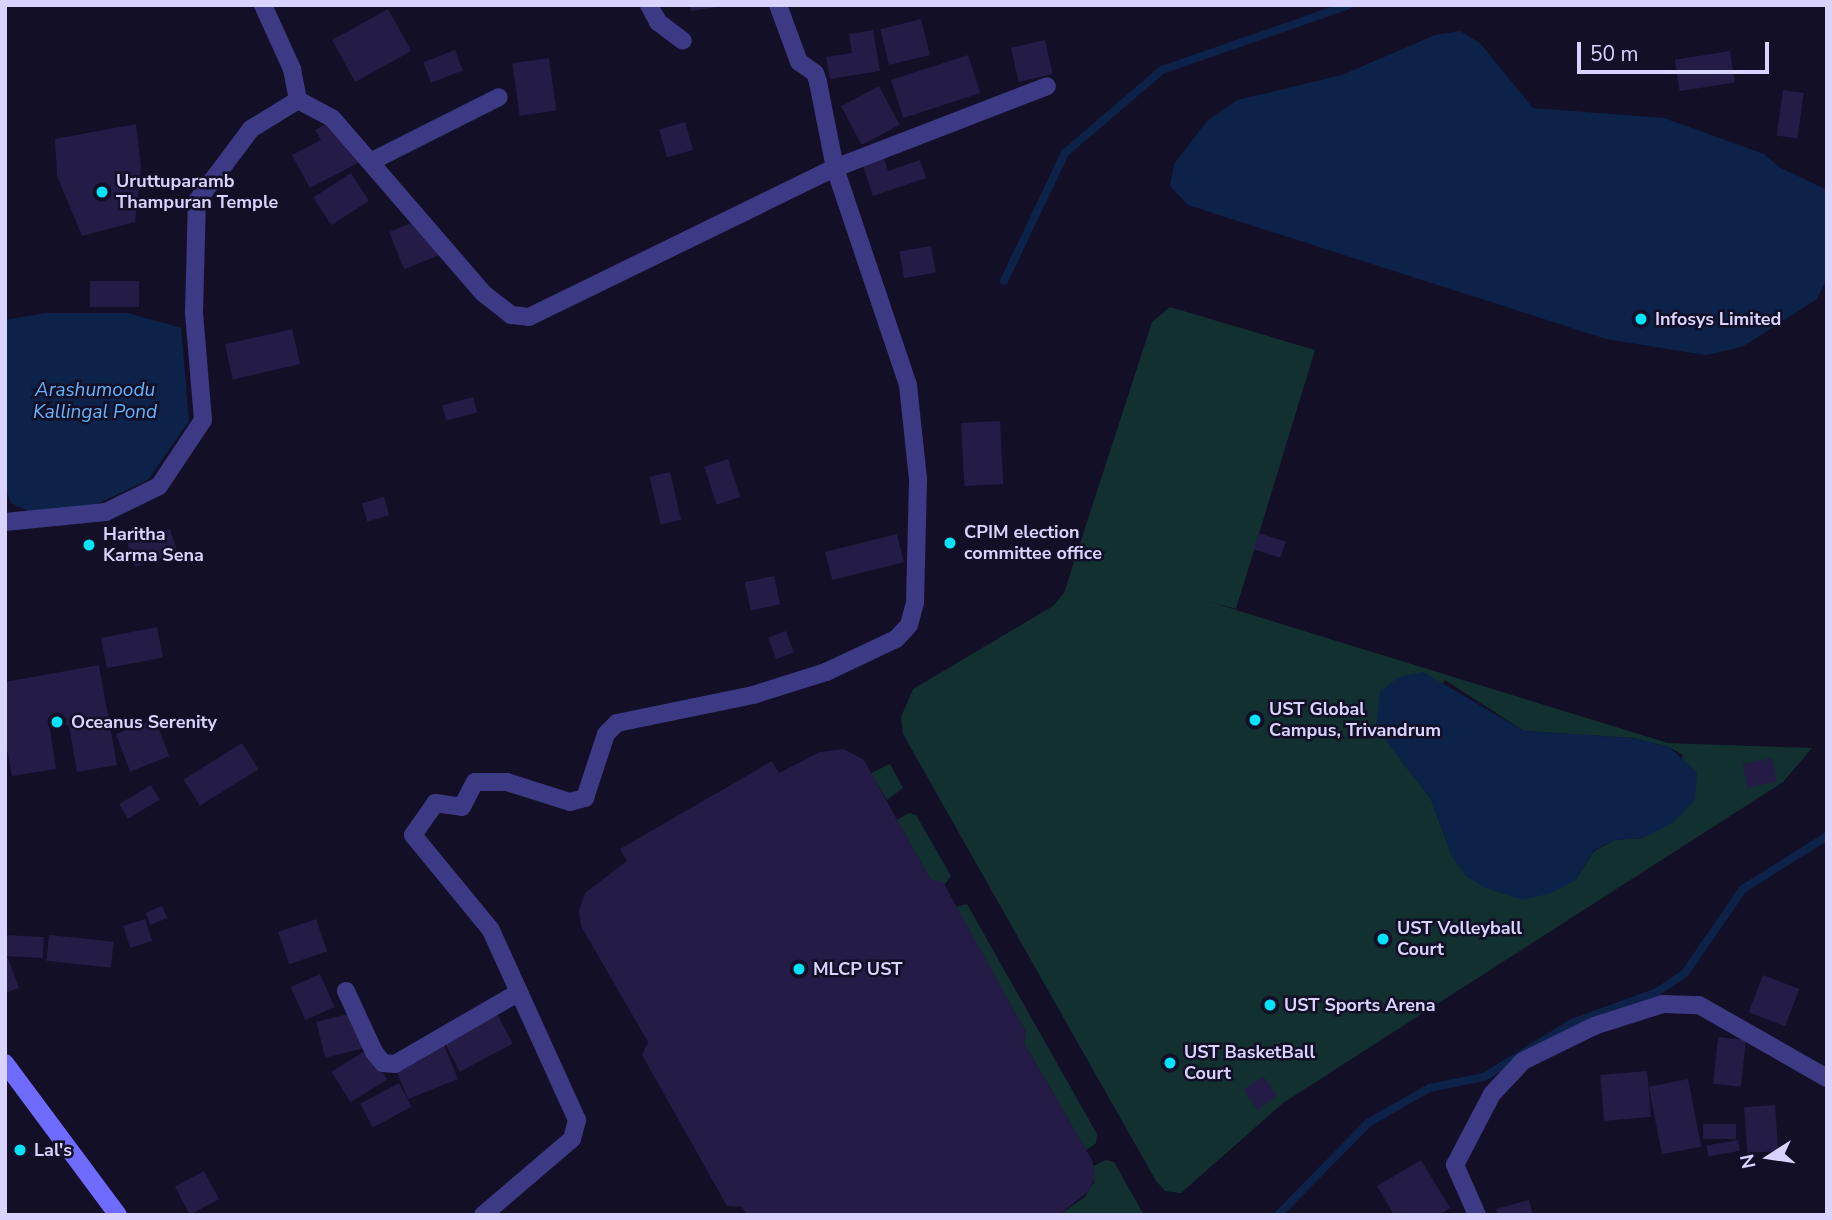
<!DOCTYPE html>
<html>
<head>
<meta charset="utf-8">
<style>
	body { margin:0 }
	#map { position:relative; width:1832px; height:1220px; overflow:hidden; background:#130f26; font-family:"Nunito Sans",sans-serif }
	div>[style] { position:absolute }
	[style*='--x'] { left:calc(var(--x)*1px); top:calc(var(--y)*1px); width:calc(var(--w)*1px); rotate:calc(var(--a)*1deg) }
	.green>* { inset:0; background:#12302f }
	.water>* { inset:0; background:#0c2248 }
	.stream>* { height:8px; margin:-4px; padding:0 4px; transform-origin:4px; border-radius:4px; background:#0c2248 }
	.building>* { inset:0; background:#241b47; transform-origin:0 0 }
	.minor>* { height:18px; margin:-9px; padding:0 9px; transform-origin:9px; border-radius:9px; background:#3d3a85 }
	.secondary>* { height:18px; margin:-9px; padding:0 9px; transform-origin:9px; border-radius:9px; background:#6f6bff }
	.dots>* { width:19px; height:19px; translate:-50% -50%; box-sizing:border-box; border:4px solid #130f26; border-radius:50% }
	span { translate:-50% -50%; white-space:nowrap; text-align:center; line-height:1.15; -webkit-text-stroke:5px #130f26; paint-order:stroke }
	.poi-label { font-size:18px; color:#d9d4ff; font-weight:700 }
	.left { translate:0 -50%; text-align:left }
	.water-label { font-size:19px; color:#62b6ff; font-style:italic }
	.frame { position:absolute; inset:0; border:7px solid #d9d4ff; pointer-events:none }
	.north { position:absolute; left:1734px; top:1122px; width:70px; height:70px; -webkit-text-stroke:5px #130f26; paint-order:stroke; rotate:258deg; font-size:19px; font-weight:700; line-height:28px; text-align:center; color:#d9d4ff }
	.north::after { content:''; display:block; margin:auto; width:24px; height:32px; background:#d9d4ff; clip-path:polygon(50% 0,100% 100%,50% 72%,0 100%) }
	.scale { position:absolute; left:1577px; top:42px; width:192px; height:32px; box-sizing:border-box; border:4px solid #d9d4ff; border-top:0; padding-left:9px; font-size:21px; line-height:24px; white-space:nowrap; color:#d9d4ff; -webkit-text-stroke:5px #130f26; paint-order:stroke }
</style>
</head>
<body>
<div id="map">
	<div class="green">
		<div style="clip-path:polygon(evenodd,1170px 307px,1315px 350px,1236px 609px,1207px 601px,1668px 743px,1812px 748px,1783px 782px,1283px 1103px,1181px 1193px,1165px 1191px,1156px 1181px,903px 734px,901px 717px,913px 689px,1053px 606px,1064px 593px,1152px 322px,1170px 307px,1445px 680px,1524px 731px,1633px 738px,1669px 747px,1683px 755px,1643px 838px,1615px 840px,1594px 851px,1576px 880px,1452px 857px,1431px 799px,1400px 759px,1445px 680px)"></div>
		<div style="clip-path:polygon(890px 764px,903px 788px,887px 800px,871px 773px)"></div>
		<div style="clip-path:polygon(909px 813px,916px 815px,951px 876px,944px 885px,930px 879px,897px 820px)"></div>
		<div style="clip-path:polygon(967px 904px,1097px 1134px,1096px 1143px,1086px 1150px,1024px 1043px,1026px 1032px,956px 907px)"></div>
		<div style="clip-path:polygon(1106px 1160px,1114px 1162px,1144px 1215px,1059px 1215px,1085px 1197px,1094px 1182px,1093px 1166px)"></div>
	</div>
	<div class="water">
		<div style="clip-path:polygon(1460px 31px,1480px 43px,1533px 108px,1664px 118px,1764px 154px,1779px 167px,1827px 190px,1827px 278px,1817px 299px,1742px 347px,1706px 355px,1606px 339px,1188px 205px,1170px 186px,1174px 164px,1207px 121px,1237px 100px,1342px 75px,1435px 35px)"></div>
		<div style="clip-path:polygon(46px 313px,128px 313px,181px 328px,189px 421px,148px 480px,86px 509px,32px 513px,11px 503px,5px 488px,5px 320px)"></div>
		<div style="clip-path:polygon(1423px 672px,1524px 731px,1633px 738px,1669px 747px,1697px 772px,1695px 800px,1674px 822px,1643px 838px,1615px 840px,1594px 850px,1576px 880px,1551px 893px,1523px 900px,1485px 888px,1465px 875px,1452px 857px,1431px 799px,1376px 728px,1380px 691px,1399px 677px)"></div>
	</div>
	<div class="stream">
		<div style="--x:1004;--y:281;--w:142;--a:-64.5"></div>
		<div style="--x:1065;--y:153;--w:128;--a:-40.6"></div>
		<div style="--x:1162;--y:70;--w:198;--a:-19.2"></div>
		<div style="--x:1278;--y:1215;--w:129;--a:-45.6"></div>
		<div style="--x:1368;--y:1123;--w:70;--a:-29.8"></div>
		<div style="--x:1429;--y:1088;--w:56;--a:-11.3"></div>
		<div style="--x:1484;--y:1077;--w:103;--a:-31.5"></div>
		<div style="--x:1572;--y:1023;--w:90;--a:-20"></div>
		<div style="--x:1657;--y:992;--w:34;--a:-34"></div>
		<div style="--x:1685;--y:973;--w:102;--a:-55.4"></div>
		<div style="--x:1743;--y:889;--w:99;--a:-32.2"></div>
	</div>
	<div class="building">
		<div style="clip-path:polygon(690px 5px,717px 5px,717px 7px,691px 11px)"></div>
		<div style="left:388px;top:9px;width:48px;height:64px;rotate:61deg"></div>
		<div style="left:921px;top:19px;width:37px;height:42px;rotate:76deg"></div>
		<div style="clip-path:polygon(873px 30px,880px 71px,830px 79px,826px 57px,852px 53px,849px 34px)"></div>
		<div style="left:1045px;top:40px;width:35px;height:35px;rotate:77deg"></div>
		<div style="left:455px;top:50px;width:22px;height:34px;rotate:69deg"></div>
		<div style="left:1730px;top:51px;width:32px;height:56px;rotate:81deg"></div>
		<div style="left:968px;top:55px;width:40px;height:81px;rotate:72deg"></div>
		<div style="left:549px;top:58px;width:53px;height:37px;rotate:82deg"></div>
		<div style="left:879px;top:86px;width:44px;height:43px;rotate:62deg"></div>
		<div style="left:1783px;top:90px;width:21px;height:46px;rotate:8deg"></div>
		<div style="clip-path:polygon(336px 119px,360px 162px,310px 188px,292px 155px,321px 140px,315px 130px)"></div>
		<div style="left:685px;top:122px;width:29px;height:27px;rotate:74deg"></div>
		<div style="clip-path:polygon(136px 124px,141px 166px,135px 222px,82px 236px,57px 176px,55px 139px)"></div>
		<div style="clip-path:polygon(883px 155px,888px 171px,920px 160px,926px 178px,873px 196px,862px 163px)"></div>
		<div style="left:351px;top:173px;width:33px;height:45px;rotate:57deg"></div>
		<div style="left:429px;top:216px;width:40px;height:43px;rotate:68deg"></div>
		<div style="left:931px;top:246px;width:27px;height:32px;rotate:80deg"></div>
		<div style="left:90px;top:281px;width:49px;height:26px"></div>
		<div style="left:292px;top:329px;width:36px;height:69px;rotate:77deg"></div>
		<div style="left:473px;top:397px;width:16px;height:32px;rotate:75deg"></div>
		<div style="left:1000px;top:421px;width:63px;height:39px;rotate:87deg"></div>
		<div style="left:728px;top:459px;width:40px;height:25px;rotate:72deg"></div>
		<div style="left:670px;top:472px;width:49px;height:21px;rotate:77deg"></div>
		<div style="left:384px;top:497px;width:19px;height:23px;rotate:74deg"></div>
		<div style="left:170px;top:529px;width:25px;height:45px;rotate:72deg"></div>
		<div style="left:1259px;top:533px;width:28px;height:17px;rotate:18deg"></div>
		<div style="left:897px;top:534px;width:29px;height:74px;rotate:76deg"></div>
		<div style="left:774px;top:576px;width:29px;height:30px;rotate:78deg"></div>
		<div style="left:157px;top:627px;width:31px;height:57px;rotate:79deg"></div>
		<div style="left:786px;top:631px;width:23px;height:19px;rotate:70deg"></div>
		<div style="clip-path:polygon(99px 665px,117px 765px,77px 772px,69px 725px,50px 729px,56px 769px,12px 776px,5px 739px,5px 682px)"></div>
		<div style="left:155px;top:719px;width:40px;height:42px;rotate:69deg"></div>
		<div style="left:242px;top:743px;width:31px;height:69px;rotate:58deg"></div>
		<div style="clip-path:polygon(844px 749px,864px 760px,930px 879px,943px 882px,1026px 1032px,1024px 1043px,1092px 1160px,1095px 1174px,1090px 1190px,1059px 1215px,747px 1215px,742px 1207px,727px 1206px,642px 1055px,648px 1042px,581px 926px,579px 910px,585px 893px,627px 861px,620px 849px,772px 761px,779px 773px,820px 752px)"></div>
		<div style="left:1772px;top:758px;width:24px;height:30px;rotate:78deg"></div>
		<div style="left:151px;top:785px;width:17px;height:37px;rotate:59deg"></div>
		<div style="left:162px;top:906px;width:13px;height:18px;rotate:67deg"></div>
		<div style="left:145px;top:919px;width:23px;height:23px;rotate:72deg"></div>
		<div style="left:316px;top:919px;width:34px;height:40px;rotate:71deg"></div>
		<div style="left:5px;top:935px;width:39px;height:21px;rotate:3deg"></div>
		<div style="left:49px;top:935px;width:65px;height:26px;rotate:6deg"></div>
		<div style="clip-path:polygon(8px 958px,19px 988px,5px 993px,5px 959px)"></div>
		<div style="left:320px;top:974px;width:36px;height:32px;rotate:66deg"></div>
		<div style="left:1763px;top:975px;width:39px;height:40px;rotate:21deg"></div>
		<div style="left:495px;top:1010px;width:38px;height:60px;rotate:62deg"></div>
		<div style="left:356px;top:1012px;width:37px;height:41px;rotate:76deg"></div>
		<div style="left:1718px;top:1037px;width:28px;height:47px;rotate:6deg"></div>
		<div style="left:443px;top:1042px;width:40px;height:54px;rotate:68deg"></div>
		<div style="left:368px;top:1049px;width:36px;height:43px;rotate:58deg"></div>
		<div style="left:1647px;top:1071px;width:46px;height:47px;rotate:85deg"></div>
		<div style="left:1263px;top:1076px;width:24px;height:24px;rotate:54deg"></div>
		<div style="left:1688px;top:1079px;width:69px;height:40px;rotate:79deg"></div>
		<div style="left:399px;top:1083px;width:27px;height:44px;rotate:62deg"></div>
		<div style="left:1775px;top:1105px;width:46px;height:31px;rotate:86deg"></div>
		<div style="left:1736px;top:1124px;width:15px;height:33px;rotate:90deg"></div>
		<div style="left:1738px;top:1140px;width:11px;height:32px;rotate:80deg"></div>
		<div style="clip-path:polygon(1421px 1160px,1450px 1208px,1439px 1215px,1394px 1215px,1377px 1186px)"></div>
		<div style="left:204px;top:1171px;width:32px;height:33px;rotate:62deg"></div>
		<div style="clip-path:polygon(1529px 1200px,1533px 1215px,1498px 1215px,1496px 1209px)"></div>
	</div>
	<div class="minor">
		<div style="--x:649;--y:5;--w:19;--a:62"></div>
		<div style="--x:658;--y:22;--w:31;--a:37"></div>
		<div style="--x:298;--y:100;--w:38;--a:28"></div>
		<div style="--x:332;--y:118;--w:231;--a:49.2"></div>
		<div style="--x:483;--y:293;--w:36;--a:38"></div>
		<div style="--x:511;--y:315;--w:18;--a:6"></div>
		<div style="--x:529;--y:317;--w:340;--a:-26"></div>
		<div style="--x:835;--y:168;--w:227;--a:-21.1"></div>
		<div style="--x:370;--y:162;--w:144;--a:-26.7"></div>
		<div style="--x:5;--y:522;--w:101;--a:-5.7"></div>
		<div style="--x:106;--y:512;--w:59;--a:-26.1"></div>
		<div style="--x:159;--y:486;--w:79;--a:-56.3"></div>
		<div style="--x:203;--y:420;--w:107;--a:-94.8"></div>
		<div style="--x:194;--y:313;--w:112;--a:-88.5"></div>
		<div style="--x:197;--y:201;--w:90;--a:-53.1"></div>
		<div style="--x:251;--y:129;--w:55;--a:-31.7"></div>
		<div style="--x:298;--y:100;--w:32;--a:-101"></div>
		<div style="--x:292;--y:69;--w:70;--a:-114.4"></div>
		<div style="--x:346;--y:991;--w:67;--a:65.3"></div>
		<div style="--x:374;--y:1052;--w:14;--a:51"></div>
		<div style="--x:383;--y:1063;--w:12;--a:5"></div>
		<div style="--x:395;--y:1064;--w:143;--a:-30.1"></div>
		<div style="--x:483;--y:1215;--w:117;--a:-40.5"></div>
		<div style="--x:572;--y:1139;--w:20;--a:-75"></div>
		<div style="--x:577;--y:1120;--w:209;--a:-114.4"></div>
		<div style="--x:491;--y:930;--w:123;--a:-129.4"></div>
		<div style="--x:413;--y:835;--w:39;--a:-55"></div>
		<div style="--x:435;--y:803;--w:27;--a:8"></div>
		<div style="--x:462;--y:807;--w:28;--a:-63"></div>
		<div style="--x:475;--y:782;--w:32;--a:0"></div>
		<div style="--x:507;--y:782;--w:66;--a:17.6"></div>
		<div style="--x:570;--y:802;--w:16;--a:-15"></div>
		<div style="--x:585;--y:798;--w:67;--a:-71.8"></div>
		<div style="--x:606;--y:734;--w:16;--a:-45"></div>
		<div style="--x:617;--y:723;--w:139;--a:-11.6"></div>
		<div style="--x:753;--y:695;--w:77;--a:-17.5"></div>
		<div style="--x:826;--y:672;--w:77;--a:-25.2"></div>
		<div style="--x:896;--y:639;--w:19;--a:-47"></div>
		<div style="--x:909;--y:625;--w:23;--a:-75"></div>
		<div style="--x:915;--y:603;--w:124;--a:-88.6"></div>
		<div style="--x:918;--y:479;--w:95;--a:-96.1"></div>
		<div style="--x:908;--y:385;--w:229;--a:-108.6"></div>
		<div style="--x:835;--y:168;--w:88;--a:-101.2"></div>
		<div style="--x:818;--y:82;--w:9;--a:-108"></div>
		<div style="--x:815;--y:73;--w:19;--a:-145"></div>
		<div style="--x:799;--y:62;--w:61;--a:-110.2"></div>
		<div style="--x:1477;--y:1215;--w:55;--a:-113.7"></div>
		<div style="--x:1455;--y:1165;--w:80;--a:-62.5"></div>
		<div style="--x:1492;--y:1094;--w:45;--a:-46.8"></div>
		<div style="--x:1523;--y:1061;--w:79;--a:-26.2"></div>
		<div style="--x:1594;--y:1026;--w:72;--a:-17.7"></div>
		<div style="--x:1663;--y:1004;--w:36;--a:2"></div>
		<div style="--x:1699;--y:1005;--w:147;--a:29.7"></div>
	</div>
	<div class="secondary">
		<div style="--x:5;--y:1063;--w:189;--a:53.4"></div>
	</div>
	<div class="dots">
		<div style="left:102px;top:192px;background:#00e5ff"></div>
		<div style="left:1641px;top:319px;background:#00e5ff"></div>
		<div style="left:950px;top:543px;background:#00e5ff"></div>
		<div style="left:89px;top:545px;background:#00e5ff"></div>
		<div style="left:1255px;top:720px;background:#00e5ff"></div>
		<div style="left:57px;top:722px;background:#00e5ff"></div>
		<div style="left:1383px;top:939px;background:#00e5ff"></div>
		<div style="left:799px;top:969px;background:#00e5ff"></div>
		<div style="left:1270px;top:1005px;background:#00e5ff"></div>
		<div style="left:1170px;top:1063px;background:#00e5ff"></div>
		<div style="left:20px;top:1150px;background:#00e5ff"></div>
	</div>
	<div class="poi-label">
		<span class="left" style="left:116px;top:192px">Uruttuparamb<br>Thampuran Temple</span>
		<span class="left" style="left:1655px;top:319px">Infosys Limited</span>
		<span class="left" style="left:964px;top:543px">CPIM election<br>committee office</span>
		<span class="left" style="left:103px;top:545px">Haritha<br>Karma Sena</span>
		<span class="left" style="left:1269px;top:720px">UST Global<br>Campus, Trivandrum</span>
		<span class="left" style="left:71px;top:722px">Oceanus Serenity</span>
		<span class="left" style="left:1397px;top:939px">UST Volleyball<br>Court</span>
		<span class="left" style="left:813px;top:969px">MLCP UST</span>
		<span class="left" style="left:1284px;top:1005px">UST Sports Arena</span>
		<span class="left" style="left:1184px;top:1063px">UST BasketBall<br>Court</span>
		<span class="left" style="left:34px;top:1150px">Lal's</span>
	</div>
	<div class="water-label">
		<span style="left:95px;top:402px">Arashumoodu<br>Kallingal Pond</span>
	</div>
	<div class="frame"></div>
	<div class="north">N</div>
	<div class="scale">50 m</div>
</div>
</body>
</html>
